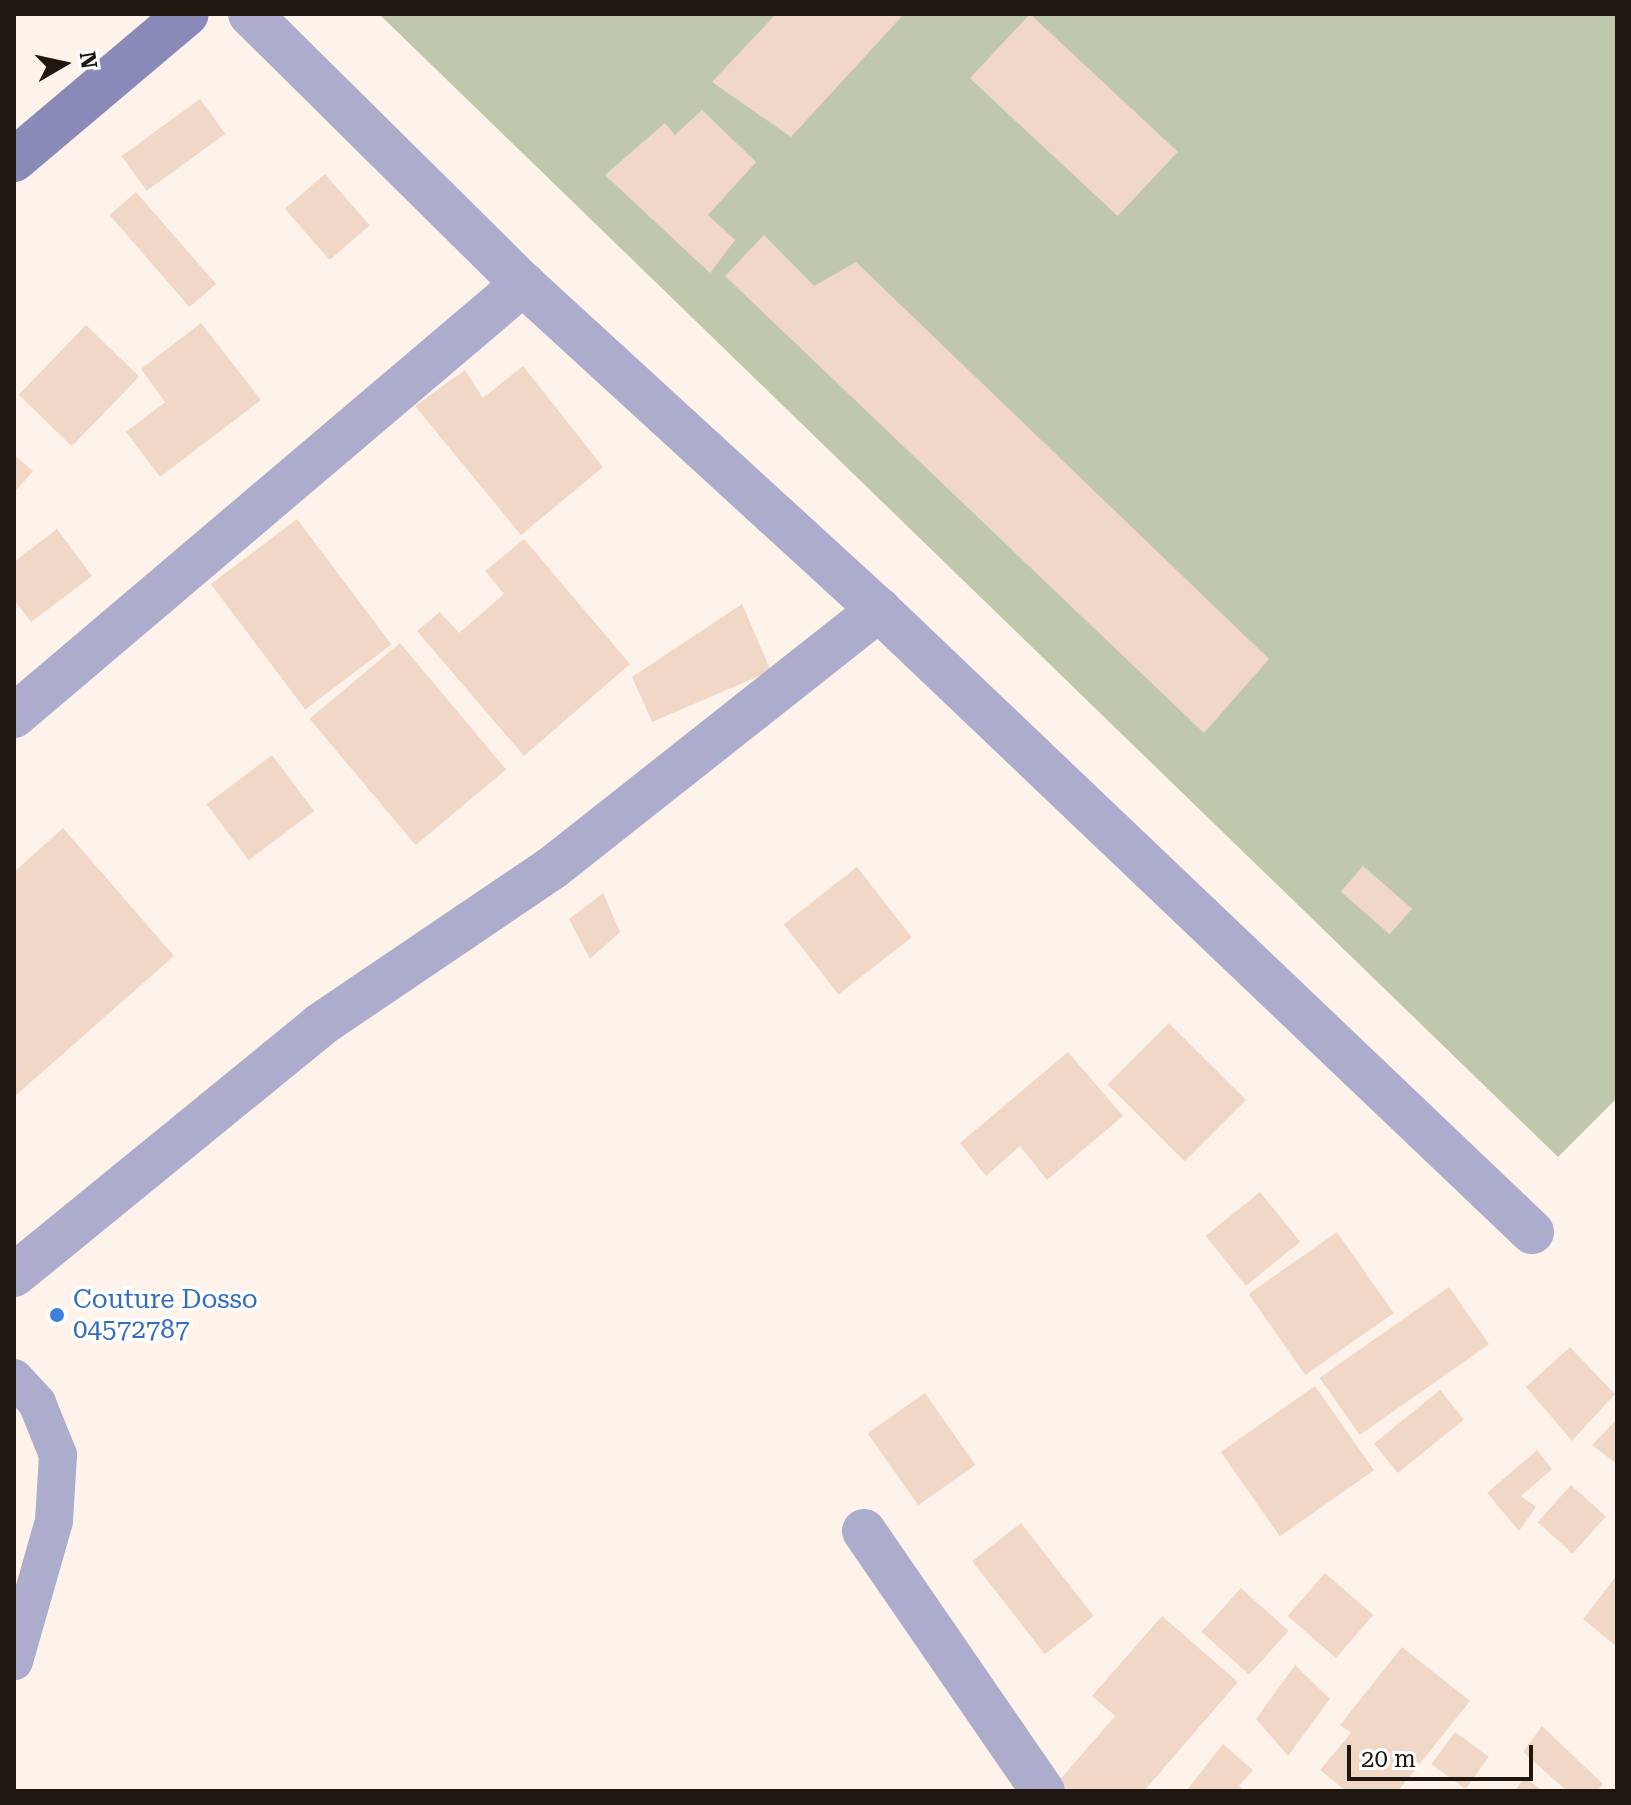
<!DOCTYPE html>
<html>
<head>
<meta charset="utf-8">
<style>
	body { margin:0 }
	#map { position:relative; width:1631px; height:1805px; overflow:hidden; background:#fdf3eb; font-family:"Roboto Serif",serif }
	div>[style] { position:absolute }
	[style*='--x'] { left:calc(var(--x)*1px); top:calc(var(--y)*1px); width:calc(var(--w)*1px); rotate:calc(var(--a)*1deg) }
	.green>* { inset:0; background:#c0c8ac }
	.building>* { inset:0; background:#f1d8c6; transform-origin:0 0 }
	.lane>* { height:38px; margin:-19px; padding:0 19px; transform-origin:19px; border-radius:19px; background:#acadcc }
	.street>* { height:44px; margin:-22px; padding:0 22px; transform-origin:22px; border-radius:22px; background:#acadcc }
	.secondary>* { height:44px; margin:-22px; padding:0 22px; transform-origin:22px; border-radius:22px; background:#898ab7 }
	.dots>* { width:22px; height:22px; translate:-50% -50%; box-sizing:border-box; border:4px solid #fff; border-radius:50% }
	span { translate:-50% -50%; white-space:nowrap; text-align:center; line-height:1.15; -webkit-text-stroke:7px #fff; paint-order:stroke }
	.shop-label { font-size:26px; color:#366cbe }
	.left { translate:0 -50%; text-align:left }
	.frame { position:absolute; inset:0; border:16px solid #1e160f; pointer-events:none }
	.north { position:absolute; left:24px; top:24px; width:80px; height:80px; -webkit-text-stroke:6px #fff; paint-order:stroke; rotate:81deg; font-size:22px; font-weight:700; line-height:32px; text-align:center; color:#1e160f }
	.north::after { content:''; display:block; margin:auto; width:28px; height:36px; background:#1e160f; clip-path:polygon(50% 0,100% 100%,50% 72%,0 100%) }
	.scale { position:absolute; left:1347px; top:1745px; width:186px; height:36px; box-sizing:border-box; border:4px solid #1e160f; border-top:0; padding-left:10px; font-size:24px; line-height:28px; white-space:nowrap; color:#1e160f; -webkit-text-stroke:6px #fff; paint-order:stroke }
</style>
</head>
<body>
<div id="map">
	<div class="green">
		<div style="clip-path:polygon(379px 14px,1617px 14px,1617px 1098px,1558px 1157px)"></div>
	</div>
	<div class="building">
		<div style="clip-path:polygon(776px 14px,904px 14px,791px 137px,712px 82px)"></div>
		<div style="left:1030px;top:14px;width:202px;height:88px;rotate:43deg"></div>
		<div style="left:200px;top:99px;width:43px;height:97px;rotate:54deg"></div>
		<div style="clip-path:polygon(702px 110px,756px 162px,708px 215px,735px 240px,710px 273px,605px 175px,665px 123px,675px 135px)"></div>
		<div style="left:325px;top:174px;width:68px;height:53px;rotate:49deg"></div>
		<div style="left:136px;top:192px;width:122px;height:35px;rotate:49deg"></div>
		<div style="clip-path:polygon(764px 235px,814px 286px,856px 262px,1269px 659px,1204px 733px,725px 276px)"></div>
		<div style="clip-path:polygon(201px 323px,261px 400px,160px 477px,126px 432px,165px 402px,141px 369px)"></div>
		<div style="left:86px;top:325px;width:74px;height:97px;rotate:44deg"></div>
		<div style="clip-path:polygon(523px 366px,603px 467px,521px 535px,415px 406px,465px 370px,483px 398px)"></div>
		<div style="clip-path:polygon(14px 455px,33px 471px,14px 493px)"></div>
		<div style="left:297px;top:519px;width:157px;height:108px;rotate:53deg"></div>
		<div style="clip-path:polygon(57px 529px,92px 576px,31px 622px,14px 600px,14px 562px)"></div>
		<div style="clip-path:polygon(524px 539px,630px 664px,524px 756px,417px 631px,440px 612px,459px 633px,504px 594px,485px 571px)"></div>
		<div style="clip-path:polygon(742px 604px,771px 671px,652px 722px,632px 677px)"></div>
		<div style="left:400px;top:643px;width:165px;height:118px;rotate:50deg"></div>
		<div style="left:272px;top:755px;width:70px;height:82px;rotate:53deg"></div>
		<div style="clip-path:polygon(63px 828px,174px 956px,14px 1097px,14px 872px)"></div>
		<div style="left:1363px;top:866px;width:65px;height:34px;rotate:41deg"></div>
		<div style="left:857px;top:867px;width:89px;height:93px;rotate:52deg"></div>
		<div style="clip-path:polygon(603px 893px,620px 932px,590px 959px,569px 919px)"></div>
		<div style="left:1169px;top:1023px;width:109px;height:87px;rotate:45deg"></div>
		<div style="clip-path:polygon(1068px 1052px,1123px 1116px,1047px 1180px,1020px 1146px,986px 1176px,960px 1143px)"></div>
		<div style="left:1260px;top:1192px;width:64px;height:70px;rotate:51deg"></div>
		<div style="left:1337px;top:1232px;width:99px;height:108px;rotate:55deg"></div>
		<div style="left:1449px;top:1287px;width:70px;height:158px;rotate:55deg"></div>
		<div style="clip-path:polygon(1570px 1347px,1615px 1394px,1572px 1441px,1526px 1387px)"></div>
		<div style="left:1315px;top:1386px;width:103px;height:115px;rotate:55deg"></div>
		<div style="left:1440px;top:1390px;width:38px;height:85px;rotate:51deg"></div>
		<div style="left:925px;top:1393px;width:88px;height:70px;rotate:55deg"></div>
		<div style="clip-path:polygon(1617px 1419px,1617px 1464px,1592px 1445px)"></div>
		<div style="clip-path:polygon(1537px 1450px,1552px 1469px,1521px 1496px,1536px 1507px,1519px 1531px,1487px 1493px)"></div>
		<div style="left:1571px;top:1485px;width:47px;height:50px;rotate:42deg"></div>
		<div style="left:1021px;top:1523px;width:118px;height:62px;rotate:52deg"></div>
		<div style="left:1325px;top:1573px;width:64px;height:57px;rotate:41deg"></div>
		<div style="clip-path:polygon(1617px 1575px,1617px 1647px,1583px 1619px)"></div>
		<div style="left:1241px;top:1588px;width:64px;height:59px;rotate:42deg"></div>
		<div style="clip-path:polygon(1162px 1616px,1238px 1682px,1144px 1791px,1068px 1791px,1058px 1782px,1115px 1716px,1092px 1696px)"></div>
		<div style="clip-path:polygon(1402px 1647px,1470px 1701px,1398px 1791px,1346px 1791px,1320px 1770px,1351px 1733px,1340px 1725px)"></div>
		<div style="clip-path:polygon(1295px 1665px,1330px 1699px,1288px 1756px,1256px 1719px)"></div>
		<div style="clip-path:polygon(1542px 1726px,1603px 1784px,1597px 1791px,1567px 1791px,1523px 1752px)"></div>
		<div style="left:1455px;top:1732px;width:42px;height:40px;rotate:36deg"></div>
		<div style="clip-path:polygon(1223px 1744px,1253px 1770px,1239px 1786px,1244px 1791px,1186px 1791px)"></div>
		<div style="clip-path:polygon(1524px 1777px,1543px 1791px,1515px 1791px)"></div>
	</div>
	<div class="lane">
		<div style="--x:14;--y:1378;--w:34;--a:47"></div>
		<div style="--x:37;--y:1403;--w:56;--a:68"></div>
		<div style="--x:58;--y:1455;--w:66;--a:93.5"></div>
		<div style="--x:54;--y:1521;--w:146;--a:105.9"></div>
	</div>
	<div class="street">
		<div style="--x:250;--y:14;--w:384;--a:44.7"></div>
		<div style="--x:523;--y:284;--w:483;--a:42.5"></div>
		<div style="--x:879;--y:610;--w:902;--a:43.61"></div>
		<div style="--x:14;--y:716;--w:668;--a:-40.32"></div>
		<div style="--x:14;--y:1275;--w:395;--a:-39.2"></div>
		<div style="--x:320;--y:1025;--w:280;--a:-34.1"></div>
		<div style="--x:552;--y:868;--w:417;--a:-38.3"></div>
		<div style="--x:864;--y:1531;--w:316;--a:55.5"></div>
	</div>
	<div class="secondary">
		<div style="--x:14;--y:160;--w:226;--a:-40.2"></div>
	</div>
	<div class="dots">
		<div style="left:57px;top:1315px;background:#3f7fe0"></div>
	</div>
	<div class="shop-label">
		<span class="left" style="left:73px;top:1315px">Couture Dosso<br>04572787</span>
	</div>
	<div class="frame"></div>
	<div class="north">N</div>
	<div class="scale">20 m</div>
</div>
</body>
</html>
